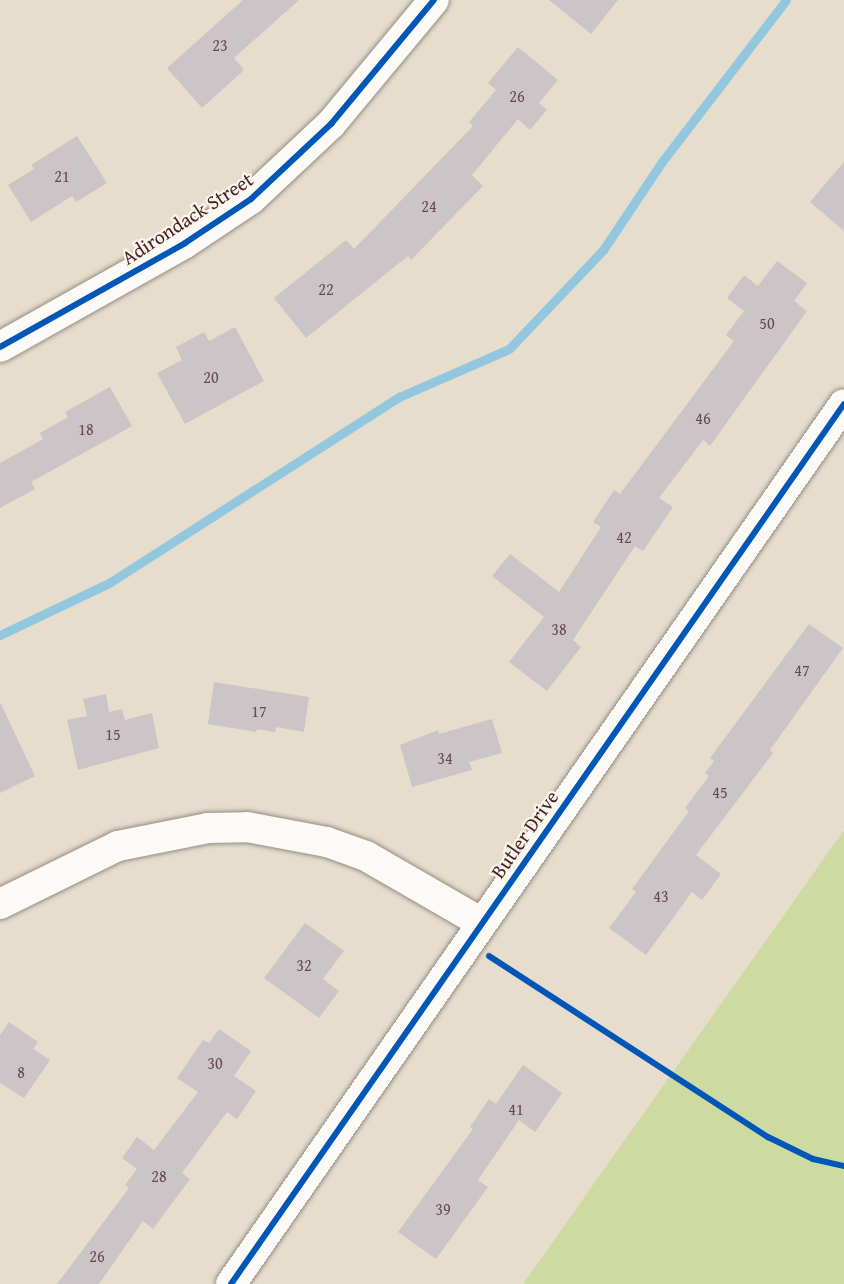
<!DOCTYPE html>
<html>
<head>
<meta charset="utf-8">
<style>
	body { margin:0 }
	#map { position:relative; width:844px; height:1284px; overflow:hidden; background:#e6ddcc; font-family:"Gentium Book Plus",serif }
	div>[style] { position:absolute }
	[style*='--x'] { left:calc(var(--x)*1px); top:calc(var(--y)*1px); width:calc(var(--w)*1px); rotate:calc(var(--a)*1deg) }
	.green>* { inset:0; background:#cddaa2 }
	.stream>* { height:9px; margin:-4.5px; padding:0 4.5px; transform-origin:4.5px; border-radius:4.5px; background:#93c7e0 }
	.building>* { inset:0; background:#ccc5c7 }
	.roads { filter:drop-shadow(0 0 2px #978c85) drop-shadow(0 0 2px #978c85) }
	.minor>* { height:30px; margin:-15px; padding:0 15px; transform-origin:15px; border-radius:15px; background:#fbfaf7 }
	.cycleway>* { height:6px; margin:-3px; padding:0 3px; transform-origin:3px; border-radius:3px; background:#0057b8 }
	span { translate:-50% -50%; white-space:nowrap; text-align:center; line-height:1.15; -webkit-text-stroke:4.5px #fbf7ec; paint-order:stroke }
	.number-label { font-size:16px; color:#6a4852 }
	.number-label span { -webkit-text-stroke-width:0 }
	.street-label { font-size:20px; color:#4a1f2b }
</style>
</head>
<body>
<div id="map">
	<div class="green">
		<div style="clip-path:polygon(844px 830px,844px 1284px,523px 1284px)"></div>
	</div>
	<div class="stream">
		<div style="--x:0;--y:635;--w:121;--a:-25.5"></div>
		<div style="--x:109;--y:583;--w:345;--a:-32.7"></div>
		<div style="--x:399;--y:397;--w:120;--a:-23.6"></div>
		<div style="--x:509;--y:349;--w:137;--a:-46.5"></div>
		<div style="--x:603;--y:250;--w:105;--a:-56.3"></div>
		<div style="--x:661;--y:163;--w:205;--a:-52.5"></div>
	</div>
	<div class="building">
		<div style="clip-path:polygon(243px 0,299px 0,234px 58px,244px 70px,202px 108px,167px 68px)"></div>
		<div style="clip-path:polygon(549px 0,618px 0,591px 34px)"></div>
		<div style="clip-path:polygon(518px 47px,558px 80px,539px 103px,547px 110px,530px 130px,518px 119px,472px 175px,483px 186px,411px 260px,408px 256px,306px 338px,274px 298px,346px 240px,354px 249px,473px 126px,469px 122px,496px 90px,488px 83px)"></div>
		<div style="clip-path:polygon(77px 136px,107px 183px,76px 202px,72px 196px,31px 222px,8px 185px,34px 169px,31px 165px)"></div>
		<div style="clip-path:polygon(844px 162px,844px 231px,810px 202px)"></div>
		<div style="clip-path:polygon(777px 261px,807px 283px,794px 301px,807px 311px,710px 446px,703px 440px,659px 498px,673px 507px,643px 551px,635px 546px,573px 640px,581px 647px,547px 691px,509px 662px,544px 617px,492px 576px,510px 554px,559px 592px,601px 527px,593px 522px,614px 490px,620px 494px,734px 341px,726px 335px,744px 311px,727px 298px,744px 275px,758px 286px)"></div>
		<div style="clip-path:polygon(235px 327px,264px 381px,185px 424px,157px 373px,182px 360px,176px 347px,204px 332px,209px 341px)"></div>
		<div style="clip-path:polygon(110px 387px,132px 426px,31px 482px,35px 489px,0 508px,0 463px,43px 439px,40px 433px,68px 417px,65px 412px)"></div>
		<div style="clip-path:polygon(809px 624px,843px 648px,770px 750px,773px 753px,696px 855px,721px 874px,702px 900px,692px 892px,646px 955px,609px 928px,636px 892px,632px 889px,689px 811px,685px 808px,709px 776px,705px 773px,714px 761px,710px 758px)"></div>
		<div style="clip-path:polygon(214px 682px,309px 697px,304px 732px,276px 727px,275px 732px,257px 729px,256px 732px,208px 724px)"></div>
		<div style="clip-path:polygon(106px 694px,109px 712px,122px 709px,125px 720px,152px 713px,159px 748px,78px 770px,67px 720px,87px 716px,83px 699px)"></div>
		<div style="clip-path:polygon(0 702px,35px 776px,0 793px)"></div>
		<div style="clip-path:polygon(492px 719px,502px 753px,469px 762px,472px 770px,412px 787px,400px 745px,438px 730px,439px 734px)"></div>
		<div style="clip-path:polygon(305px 923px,344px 951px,323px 979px,339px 991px,319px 1018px,264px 978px)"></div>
		<div style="clip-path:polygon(9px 1022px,38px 1042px,33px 1049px,50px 1060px,24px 1098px,0 1083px,0 1035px)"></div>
		<div style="clip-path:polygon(219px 1029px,251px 1051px,234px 1076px,256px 1091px,237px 1119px,227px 1112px,182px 1173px,190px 1179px,153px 1229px,143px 1221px,99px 1284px,57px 1284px,129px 1188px,125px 1185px,137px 1169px,122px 1158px,137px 1137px,154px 1150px,198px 1092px,177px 1078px,203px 1040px,209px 1043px)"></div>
		<div style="clip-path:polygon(523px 1065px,562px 1093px,535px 1132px,519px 1120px,478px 1180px,488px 1187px,436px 1259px,398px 1232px,473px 1129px,470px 1127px,489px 1099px,496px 1104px)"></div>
	</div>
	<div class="roads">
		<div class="minor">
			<div style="--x:0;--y:347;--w:212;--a:-29.3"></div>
			<div style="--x:185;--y:243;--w:79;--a:-33.7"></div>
			<div style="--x:251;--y:199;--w:110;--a:-43.2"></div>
			<div style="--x:331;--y:124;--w:161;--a:-50.3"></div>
			<div style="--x:0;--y:904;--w:131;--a:-26.2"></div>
			<div style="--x:118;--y:846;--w:92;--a:-11.3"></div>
			<div style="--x:208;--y:828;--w:39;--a:-1"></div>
			<div style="--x:247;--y:827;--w:81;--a:10.6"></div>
			<div style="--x:327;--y:842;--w:41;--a:19.7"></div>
			<div style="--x:366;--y:856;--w:134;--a:30"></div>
			<div style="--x:231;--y:1284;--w:1072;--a:-55.14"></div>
		</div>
	</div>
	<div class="cycleway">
		<div style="--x:0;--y:347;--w:212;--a:-29.3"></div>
		<div style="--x:185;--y:243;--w:79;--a:-33.7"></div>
		<div style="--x:251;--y:199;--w:110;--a:-43.2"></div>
		<div style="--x:331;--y:124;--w:161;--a:-50.3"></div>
		<div style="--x:489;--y:956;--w:333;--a:33"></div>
		<div style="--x:768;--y:1137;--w:50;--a:26.1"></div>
		<div style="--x:813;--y:1159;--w:32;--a:13"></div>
		<div style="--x:231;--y:1284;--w:1072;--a:-55.14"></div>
	</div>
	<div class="number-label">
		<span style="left:220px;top:45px">23</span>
		<span style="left:517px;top:96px">26</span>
		<span style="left:62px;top:176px">21</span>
		<span style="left:429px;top:206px">24</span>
		<span style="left:326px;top:289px">22</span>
		<span style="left:767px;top:323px">50</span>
		<span style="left:211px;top:377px">20</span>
		<span style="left:703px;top:418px">46</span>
		<span style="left:86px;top:429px">18</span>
		<span style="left:624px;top:537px">42</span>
		<span style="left:559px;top:629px">38</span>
		<span style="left:802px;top:670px">47</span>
		<span style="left:259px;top:711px">17</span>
		<span style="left:113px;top:734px">15</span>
		<span style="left:445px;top:758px">34</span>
		<span style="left:720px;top:792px">45</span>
		<span style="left:661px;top:896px">43</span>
		<span style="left:304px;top:965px">32</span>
		<span style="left:215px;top:1063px">30</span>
		<span style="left:21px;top:1072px">8</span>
		<span style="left:516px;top:1109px">41</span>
		<span style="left:159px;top:1176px">28</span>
		<span style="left:443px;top:1209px">39</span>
		<span style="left:97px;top:1256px">26</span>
	</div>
	<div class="street-label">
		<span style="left:187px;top:218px;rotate:-33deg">Adirondack Street</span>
		<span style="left:524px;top:834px;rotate:-55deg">Butler Drive</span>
	</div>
</div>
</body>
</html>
